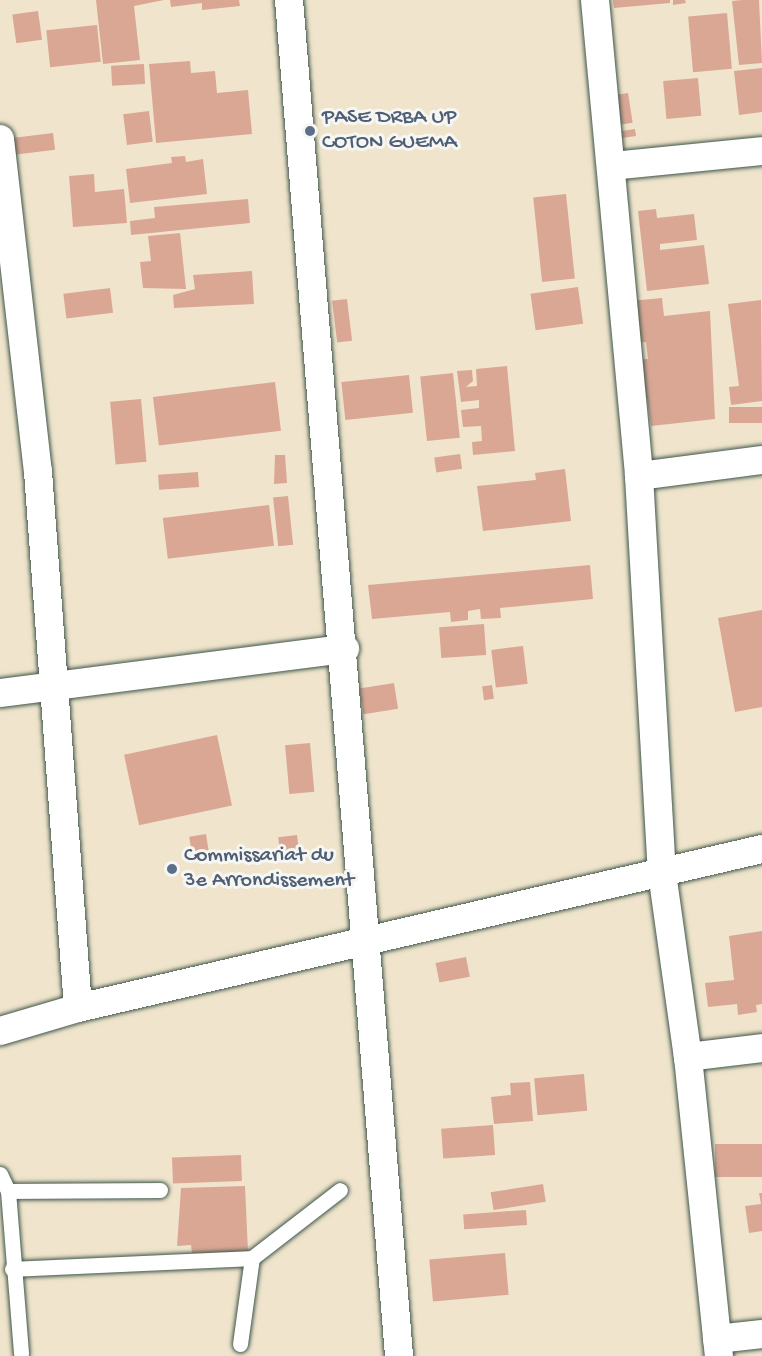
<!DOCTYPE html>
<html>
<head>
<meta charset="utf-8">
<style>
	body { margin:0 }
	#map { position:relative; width:762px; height:1356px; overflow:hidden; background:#f0e5cc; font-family:"Gochi Hand",sans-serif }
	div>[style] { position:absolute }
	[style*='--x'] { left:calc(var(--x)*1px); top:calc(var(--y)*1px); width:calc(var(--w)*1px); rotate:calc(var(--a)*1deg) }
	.building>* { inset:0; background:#daa795; transform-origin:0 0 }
	.roads { filter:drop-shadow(0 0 2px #3e564b) drop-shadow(0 0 2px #3e564b) }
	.lane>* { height:15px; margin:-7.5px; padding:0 7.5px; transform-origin:7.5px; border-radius:7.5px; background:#fff }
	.street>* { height:28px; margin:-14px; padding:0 14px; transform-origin:14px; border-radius:14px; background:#fff }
	.dots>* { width:16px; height:16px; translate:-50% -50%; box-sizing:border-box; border:3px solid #f6f6f2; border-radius:50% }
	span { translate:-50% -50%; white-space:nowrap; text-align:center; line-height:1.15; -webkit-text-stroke:6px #f6f6f2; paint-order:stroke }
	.service-label { font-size:22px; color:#4e5e75 }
	.left { translate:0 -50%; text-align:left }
</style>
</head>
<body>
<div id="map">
	<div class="building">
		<div style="clip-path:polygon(96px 0,164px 0,134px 6px,140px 60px,103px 64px)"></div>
		<div style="clip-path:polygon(170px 0,239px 0,240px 6px,202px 10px,202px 3px,171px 7px)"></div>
		<div style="clip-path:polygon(613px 0,670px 0,670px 3px,614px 8px)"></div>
		<div style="clip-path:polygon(673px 0,685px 0,686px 3px,673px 5px)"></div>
		<div style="clip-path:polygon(742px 0,759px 0,762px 63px,739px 65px,732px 1px)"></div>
		<div style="left:38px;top:11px;width:29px;height:26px;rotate:82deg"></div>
		<div style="left:727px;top:13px;width:56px;height:39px;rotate:85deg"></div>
		<div style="left:97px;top:25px;width:37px;height:51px;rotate:84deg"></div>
		<div style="clip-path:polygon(190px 61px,191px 73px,215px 71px,217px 93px,248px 90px,252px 134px,156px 143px,149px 64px)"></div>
		<div style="left:144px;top:64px;width:20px;height:33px;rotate:87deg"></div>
		<div style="clip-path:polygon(762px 68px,762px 112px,739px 115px,734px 71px)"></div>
		<div style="left:698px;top:78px;width:38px;height:35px;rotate:85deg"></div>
		<div style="left:628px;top:93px;width:30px;height:16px;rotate:81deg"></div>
		<div style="left:149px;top:111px;width:31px;height:26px;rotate:83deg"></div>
		<div style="left:635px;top:129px;width:7px;height:14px;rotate:82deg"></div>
		<div style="left:53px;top:133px;width:17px;height:41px;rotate:83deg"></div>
		<div style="clip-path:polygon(185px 156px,186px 162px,203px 159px,207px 194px,130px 203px,126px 169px,172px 163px,171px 157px)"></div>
		<div style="clip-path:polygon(94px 174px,95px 192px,124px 189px,127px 223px,73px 227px,69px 176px)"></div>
		<div style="left:566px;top:194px;width:85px;height:33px;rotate:84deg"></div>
		<div style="clip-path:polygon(248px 199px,250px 223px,131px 235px,130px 221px,155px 218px,154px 207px)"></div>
		<div style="clip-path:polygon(656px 209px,657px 218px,694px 214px,697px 240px,660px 244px,660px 250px,704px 245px,709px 284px,647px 291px,638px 211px)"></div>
		<div style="clip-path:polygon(180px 233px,186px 289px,143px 288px,140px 262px,151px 261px,148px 236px)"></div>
		<div style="clip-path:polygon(252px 271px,254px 304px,174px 308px,173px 295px,195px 289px,193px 275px)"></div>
		<div style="left:578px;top:287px;width:37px;height:48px;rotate:82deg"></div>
		<div style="left:110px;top:288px;width:25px;height:47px;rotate:83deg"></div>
		<div style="clip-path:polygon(662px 298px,664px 316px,710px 311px,715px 419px,651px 426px,647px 398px,639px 398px,635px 360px,648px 359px,646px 342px,634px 343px,630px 301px)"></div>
		<div style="left:347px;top:299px;width:42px;height:15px;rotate:83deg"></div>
		<div style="clip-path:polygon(761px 300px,762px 401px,731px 405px,729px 387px,739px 386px,728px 304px)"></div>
		<div style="clip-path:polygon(507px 366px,515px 451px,473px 455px,472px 442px,482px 441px,481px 426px,463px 427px,461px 410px,479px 408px,479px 400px,461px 402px,457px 371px,472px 370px,473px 381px,466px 387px,477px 386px,476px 369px)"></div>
		<div style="left:453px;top:373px;width:65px;height:33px;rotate:84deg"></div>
		<div style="left:409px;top:375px;width:38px;height:68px;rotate:84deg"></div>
		<div style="left:275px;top:382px;width:49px;height:123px;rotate:83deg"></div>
		<div style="left:141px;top:399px;width:63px;height:31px;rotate:85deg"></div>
		<div style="left:762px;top:407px;width:16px;height:33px;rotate:90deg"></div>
		<div style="left:460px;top:454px;width:15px;height:26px;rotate:82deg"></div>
		<div style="clip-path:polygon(275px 455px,285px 455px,287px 483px,274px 484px)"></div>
		<div style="clip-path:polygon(565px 469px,571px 521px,483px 531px,477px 486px,536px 480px,535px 473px)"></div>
		<div style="left:198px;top:472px;width:15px;height:40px;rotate:86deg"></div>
		<div style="left:288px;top:496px;width:49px;height:15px;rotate:84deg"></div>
		<div style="left:269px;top:505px;width:41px;height:107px;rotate:83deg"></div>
		<div style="clip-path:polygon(590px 565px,593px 599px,500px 608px,501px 618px,481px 619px,480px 609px,468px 611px,468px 620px,451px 622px,450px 612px,372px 619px,368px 585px)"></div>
		<div style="clip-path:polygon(762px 610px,762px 707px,735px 712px,718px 618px)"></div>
		<div style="left:484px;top:624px;width:31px;height:45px;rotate:86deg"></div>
		<div style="left:523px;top:646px;width:38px;height:32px;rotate:83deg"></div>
		<div style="left:394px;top:683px;width:26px;height:35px;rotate:81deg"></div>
		<div style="left:492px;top:685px;width:14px;height:10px;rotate:82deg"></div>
		<div style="left:217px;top:735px;width:72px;height:95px;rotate:78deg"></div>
		<div style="left:310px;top:743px;width:49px;height:25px;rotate:85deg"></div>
		<div style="left:206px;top:834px;width:20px;height:17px;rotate:81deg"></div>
		<div style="left:297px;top:835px;width:16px;height:19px;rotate:83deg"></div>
		<div style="clip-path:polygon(762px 931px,762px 1004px,756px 1005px,757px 1012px,738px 1015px,737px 1004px,708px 1007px,705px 983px,734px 980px,729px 936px)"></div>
		<div style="left:466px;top:957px;width:20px;height:31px;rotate:79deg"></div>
		<div style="left:584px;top:1074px;width:37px;height:50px;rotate:85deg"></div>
		<div style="clip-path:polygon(530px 1082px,533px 1121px,494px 1124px,491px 1097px,511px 1095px,510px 1083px)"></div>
		<div style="left:493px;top:1125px;width:30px;height:52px;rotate:86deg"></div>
		<div style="left:762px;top:1144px;width:33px;height:47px;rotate:90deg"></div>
		<div style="left:241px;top:1155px;width:26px;height:69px;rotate:88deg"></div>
		<div style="left:543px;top:1184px;width:18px;height:53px;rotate:81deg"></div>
		<div style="clip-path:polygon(245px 1186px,248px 1252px,192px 1253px,191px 1245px,177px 1246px,181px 1188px)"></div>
		<div style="clip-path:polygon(759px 1193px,762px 1193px,762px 1231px,749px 1233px,745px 1206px,761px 1204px)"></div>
		<div style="left:526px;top:1210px;width:15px;height:63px;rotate:86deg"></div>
		<div style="left:505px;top:1253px;width:42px;height:76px;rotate:85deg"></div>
	</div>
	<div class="roads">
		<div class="lane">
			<div style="--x:0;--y:1174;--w:19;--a:65"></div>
			<div style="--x:8;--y:1191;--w:163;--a:85.4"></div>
			<div style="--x:8;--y:1191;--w:152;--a:-0.4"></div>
			<div style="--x:12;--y:1269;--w:240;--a:-2.6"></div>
			<div style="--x:240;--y:1344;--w:87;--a:-82.1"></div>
			<div style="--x:252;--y:1258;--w:111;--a:-37.7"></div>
		</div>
		<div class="street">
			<div style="--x:289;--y:0;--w:1360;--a:85.36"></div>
			<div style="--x:595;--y:0;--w:478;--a:84.7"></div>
			<div style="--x:639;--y:476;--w:398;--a:86.7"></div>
			<div style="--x:662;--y:873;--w:186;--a:82"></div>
			<div style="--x:688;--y:1057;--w:301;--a:84.1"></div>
			<div style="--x:0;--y:139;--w:335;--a:83.5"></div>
			<div style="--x:38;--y:472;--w:537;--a:85.73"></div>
			<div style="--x:612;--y:166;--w:151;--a:-5.7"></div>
			<div style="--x:639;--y:476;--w:124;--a:-7.4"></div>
			<div style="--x:0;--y:693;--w:348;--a:-7.3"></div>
			<div style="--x:0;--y:1031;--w:81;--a:-16.4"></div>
			<div style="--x:78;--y:1008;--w:702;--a:-13.09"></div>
			<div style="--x:688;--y:1057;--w:75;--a:-6.9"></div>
			<div style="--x:717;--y:1339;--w:45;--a:-6.3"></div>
		</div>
	</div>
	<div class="dots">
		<div style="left:310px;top:131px;background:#5c6f8a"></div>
		<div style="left:172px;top:869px;background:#5c6f8a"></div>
	</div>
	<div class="service-label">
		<span class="left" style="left:322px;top:131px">PASE DRBA UP<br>COTON GUEMA</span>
		<span class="left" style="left:184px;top:869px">Commissariat du<br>3e Arrondissement</span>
	</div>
</div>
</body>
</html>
